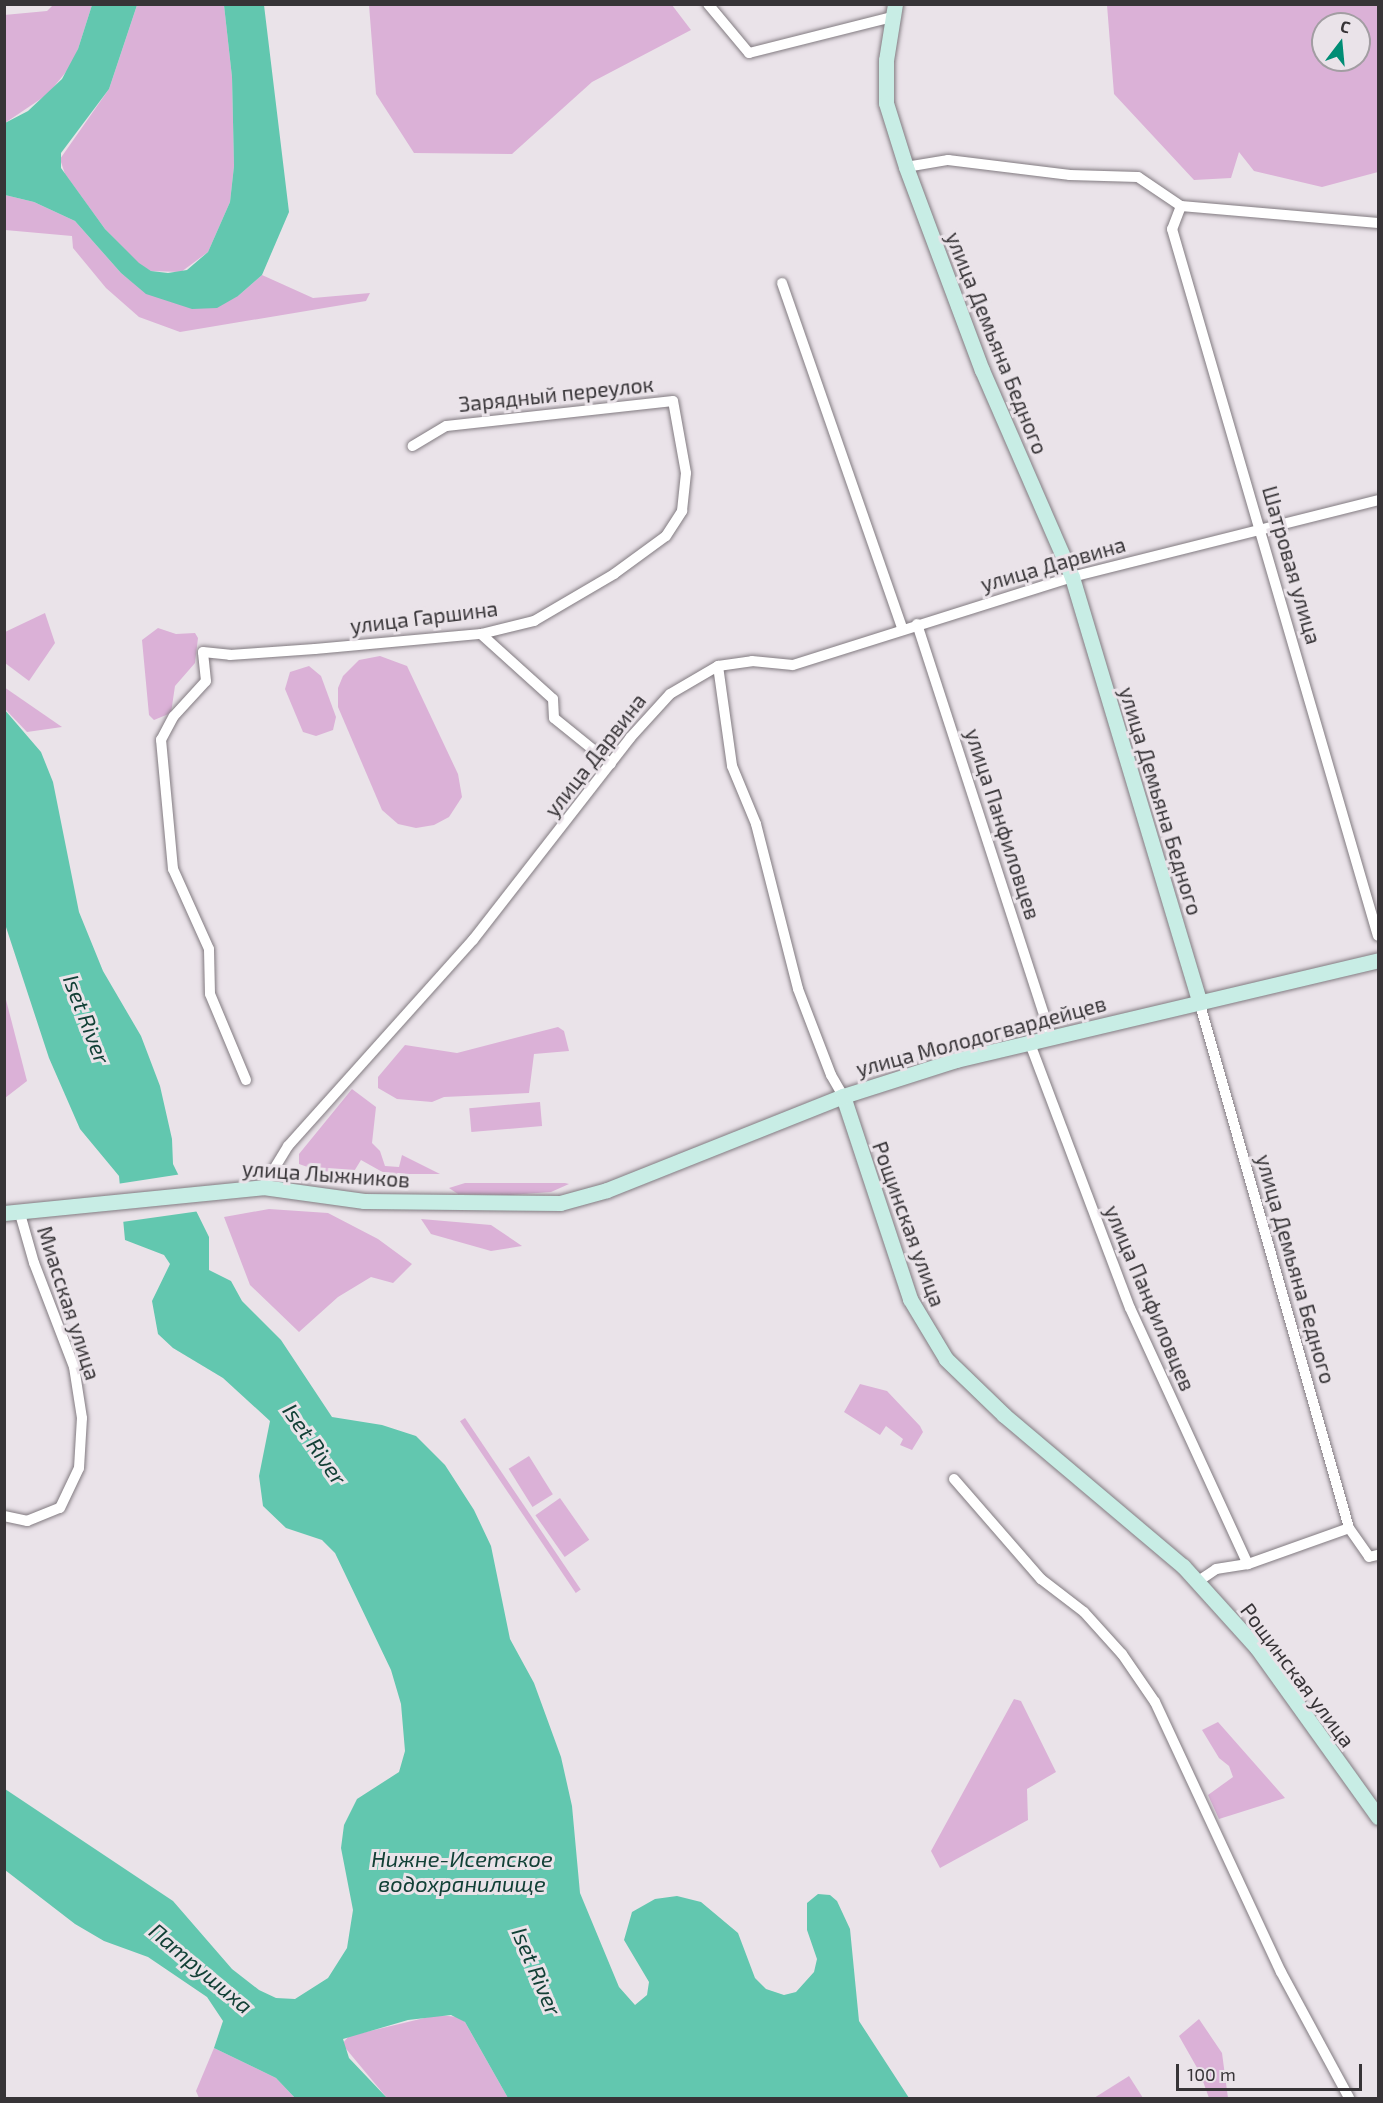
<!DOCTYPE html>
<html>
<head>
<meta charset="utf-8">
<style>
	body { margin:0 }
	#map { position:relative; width:1383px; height:2103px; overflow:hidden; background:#eae3e9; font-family:"Exo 2",sans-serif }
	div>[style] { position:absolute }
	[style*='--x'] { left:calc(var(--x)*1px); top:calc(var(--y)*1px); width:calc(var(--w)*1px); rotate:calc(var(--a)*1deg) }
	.green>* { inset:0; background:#dbb1d7; transform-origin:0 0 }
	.water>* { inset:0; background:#62c7af }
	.pier>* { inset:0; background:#eae3e9 }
	.roads { filter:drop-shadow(0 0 2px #827b81) drop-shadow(0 0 2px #827b81) }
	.street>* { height:10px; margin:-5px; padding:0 5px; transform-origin:5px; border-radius:5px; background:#fff }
	.secondary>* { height:15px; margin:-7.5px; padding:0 7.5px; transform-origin:7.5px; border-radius:7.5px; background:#c8ede5 }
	span { translate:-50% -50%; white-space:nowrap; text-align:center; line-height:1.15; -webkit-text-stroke:6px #eae3e9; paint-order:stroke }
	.street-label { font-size:21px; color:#373437 }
	.water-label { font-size:22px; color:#124036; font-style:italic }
	.frame { position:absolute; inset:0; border:6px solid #373437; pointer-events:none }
	.north { position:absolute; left:1311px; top:12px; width:60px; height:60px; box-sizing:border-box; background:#eae3e9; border:2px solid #a29da2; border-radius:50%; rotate:16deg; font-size:16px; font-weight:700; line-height:24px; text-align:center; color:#373437 }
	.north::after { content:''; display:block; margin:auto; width:21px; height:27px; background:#008d75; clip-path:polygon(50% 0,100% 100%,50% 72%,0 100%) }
	.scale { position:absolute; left:1176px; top:2064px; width:186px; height:27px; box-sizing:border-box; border:3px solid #373437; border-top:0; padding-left:8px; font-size:18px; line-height:21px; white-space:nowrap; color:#373437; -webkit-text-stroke:4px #eae3e9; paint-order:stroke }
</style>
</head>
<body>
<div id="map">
	<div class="green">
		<div style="clip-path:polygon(53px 5px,92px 5px,78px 49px,70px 67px,48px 94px,5px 123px,4px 15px,47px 11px)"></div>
		<div style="clip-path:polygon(137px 5px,224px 5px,232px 77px,234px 166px,230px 202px,208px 252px,181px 272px,151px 271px,139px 264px,105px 229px,65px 174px,60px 159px,109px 89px)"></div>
		<div style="clip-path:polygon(369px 5px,672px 5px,691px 30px,592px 82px,512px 154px,414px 153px,376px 94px)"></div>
		<div style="clip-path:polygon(evenodd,1107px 5px,1378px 5px,1378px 172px,1322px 187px,1254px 171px,1239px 152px,1231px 178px,1194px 180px,1114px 94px,1107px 5px,1323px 24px,1359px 24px,1359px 60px,1323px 60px,1323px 24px)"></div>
		<div style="clip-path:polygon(5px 195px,34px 202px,75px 221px,121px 273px,146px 293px,238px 296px,262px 275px,313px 298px,370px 293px,366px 301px,180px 332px,139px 317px,106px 288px,73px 248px,72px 236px,5px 230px)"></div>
		<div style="clip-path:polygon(45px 613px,55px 643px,29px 681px,5px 663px,5px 632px)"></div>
		<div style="clip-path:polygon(158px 628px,176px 634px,195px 633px,198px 638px,195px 663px,175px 686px,171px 713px,154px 720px,149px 715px,142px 640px)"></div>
		<div style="clip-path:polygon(380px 656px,407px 666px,458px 774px,462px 797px,449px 817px,434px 825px,416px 828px,398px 824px,382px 810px,338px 707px,338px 688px,343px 676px,359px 660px)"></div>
		<div style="clip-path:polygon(309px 666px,321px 676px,336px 717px,333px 730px,316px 736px,303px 732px,285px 689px,290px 672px)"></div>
		<div style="clip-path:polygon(4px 687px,62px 727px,27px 732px,5px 709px)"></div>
		<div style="clip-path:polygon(5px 996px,27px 1081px,5px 1098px,4px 1098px)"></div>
		<div style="clip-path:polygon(558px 1027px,564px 1031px,569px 1051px,534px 1054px,529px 1093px,444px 1097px,432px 1102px,397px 1099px,378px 1088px,378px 1077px,405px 1045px,457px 1053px)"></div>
		<div style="clip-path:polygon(352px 1089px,376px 1107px,372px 1143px,380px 1151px,385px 1166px,399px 1167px,402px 1155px,440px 1174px,386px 1174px,361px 1160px,353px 1173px,319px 1171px,299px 1164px,299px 1154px)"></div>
		<div style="left:540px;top:1102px;width:24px;height:71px;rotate:85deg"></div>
		<div style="clip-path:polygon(465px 1183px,565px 1183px,569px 1184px,551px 1192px,510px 1195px,458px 1194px,449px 1188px)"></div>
		<div style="clip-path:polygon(269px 1209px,328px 1213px,378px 1239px,412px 1264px,393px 1283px,371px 1277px,338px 1297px,299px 1332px,250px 1285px,224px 1217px)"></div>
		<div style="clip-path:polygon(421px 1219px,491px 1225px,522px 1246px,491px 1251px,431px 1234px)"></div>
		<div style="clip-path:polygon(860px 1384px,887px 1391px,920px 1426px,923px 1432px,912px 1450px,900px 1445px,903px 1439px,886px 1426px,880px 1435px,844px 1412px)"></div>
		<div style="left:465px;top:1418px;width:207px;height:6px;rotate:56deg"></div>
		<div style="left:529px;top:1456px;width:45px;height:24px;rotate:58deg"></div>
		<div style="left:560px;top:1498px;width:51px;height:30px;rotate:55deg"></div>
		<div style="clip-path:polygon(1014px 1699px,1021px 1701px,1056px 1772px,1027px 1789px,1028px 1820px,940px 1868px,931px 1851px)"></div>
		<div style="clip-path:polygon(1218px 1722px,1285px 1798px,1219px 1819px,1208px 1795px,1233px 1777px,1229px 1766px,1219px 1758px,1202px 1730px)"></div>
		<div style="clip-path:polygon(437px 2015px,459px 2017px,465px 2022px,508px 2098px,387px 2098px,342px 2044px,349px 2036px)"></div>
		<div style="clip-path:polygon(1199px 2019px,1222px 2053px,1228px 2098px,1209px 2098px,1200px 2073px,1179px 2036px)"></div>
		<div style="clip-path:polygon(214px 2048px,276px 2078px,295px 2098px,199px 2098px,196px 2091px)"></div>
		<div style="clip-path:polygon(1129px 2076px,1143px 2098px,1094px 2098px)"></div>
	</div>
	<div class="water">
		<div style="clip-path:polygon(92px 5px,137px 5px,109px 89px,61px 153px,61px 168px,105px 229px,139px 263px,151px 271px,168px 273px,187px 270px,208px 252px,230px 202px,234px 166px,232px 77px,224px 5px,264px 5px,289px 212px,262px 275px,238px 296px,217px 308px,192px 309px,146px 294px,121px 273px,75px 221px,34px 202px,5px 195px,5px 123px,28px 111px,62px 79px,78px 49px)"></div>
		<div style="clip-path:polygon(4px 709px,41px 752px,53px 782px,79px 912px,103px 971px,141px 1036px,160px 1086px,172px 1139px,173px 1164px,209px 1237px,209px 1270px,231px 1281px,242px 1301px,281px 1340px,332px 1417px,382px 1425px,416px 1436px,445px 1465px,474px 1510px,491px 1546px,510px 1639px,534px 1683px,561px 1757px,572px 1806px,580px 1893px,619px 1987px,635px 2005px,647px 1995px,649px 1982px,624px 1940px,632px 1912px,655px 1899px,677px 1896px,701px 1902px,738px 1933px,755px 1978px,766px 1989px,784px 1995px,796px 1992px,814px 1972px,817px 1959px,807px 1930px,807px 1903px,818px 1894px,830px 1895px,837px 1901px,850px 1929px,859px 2021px,909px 2098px,508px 2098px,465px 2022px,451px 2015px,408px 2020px,343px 2039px,349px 2058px,387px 2098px,295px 2098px,276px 2078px,214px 2048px,223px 2021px,207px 1997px,148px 1957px,104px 1941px,75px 1924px,5px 1870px,5px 1789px,173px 1901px,232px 1969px,259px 1990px,276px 1998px,295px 1999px,328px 1978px,347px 1948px,353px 1910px,341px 1848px,344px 1825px,357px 1799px,399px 1772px,405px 1751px,401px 1704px,391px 1670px,335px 1553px,322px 1540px,286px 1528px,263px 1506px,259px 1476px,270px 1421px,223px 1378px,173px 1348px,158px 1334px,152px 1301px,170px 1264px,164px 1255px,125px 1240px,119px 1176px,80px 1129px,49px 1058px,5px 924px)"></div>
	</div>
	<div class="pier">
		<div style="clip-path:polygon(182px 1174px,200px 1211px,122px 1222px,117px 1184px)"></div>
	</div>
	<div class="roads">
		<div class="street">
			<div style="--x:708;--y:4;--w:64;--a:50.1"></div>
			<div style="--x:749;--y:53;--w:147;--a:-14.1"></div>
			<div style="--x:906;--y:167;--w:43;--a:-9.5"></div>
			<div style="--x:948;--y:160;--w:123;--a:7"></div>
			<div style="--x:1070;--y:175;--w:68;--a:1.7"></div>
			<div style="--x:1138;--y:177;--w:52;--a:34"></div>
			<div style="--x:1181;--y:206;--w:198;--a:4.9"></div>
			<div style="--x:1181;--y:206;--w:25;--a:111"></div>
			<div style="--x:1172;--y:229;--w:736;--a:73.76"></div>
			<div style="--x:782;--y:283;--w:365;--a:70.8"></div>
			<div style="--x:917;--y:624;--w:433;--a:72"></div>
			<div style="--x:481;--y:634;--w:97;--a:42.1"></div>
			<div style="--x:553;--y:699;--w:19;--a:87"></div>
			<div style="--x:554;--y:718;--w:73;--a:38.9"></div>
			<div style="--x:718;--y:666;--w:101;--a:82"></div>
			<div style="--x:732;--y:766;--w:63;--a:67.5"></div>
			<div style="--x:756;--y:824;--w:170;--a:75.7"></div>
			<div style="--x:798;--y:989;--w:92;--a:69"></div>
			<div style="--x:831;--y:1075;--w:24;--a:60"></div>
			<div style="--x:1199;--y:1001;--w:548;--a:74.11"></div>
			<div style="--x:1349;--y:1528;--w:35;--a:55"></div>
			<div style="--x:1369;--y:1557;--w:9;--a:-13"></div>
			<div style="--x:1029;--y:1041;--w:285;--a:69.3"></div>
			<div style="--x:1130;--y:1308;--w:282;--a:65.3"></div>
			<div style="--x:246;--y:1080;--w:93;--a:-112.7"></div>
			<div style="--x:210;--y:994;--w:45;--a:-91.3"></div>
			<div style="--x:209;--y:949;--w:88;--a:-114.2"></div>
			<div style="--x:173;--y:869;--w:130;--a:-95.3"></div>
			<div style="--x:161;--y:740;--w:27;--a:-62"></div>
			<div style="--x:174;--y:716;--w:47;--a:-47.6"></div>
			<div style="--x:206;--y:681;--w:29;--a:-96"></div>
			<div style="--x:203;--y:652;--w:27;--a:6"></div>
			<div style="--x:230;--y:655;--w:85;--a:-4"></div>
			<div style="--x:315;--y:649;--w:167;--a:-5.2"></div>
			<div style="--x:481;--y:634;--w:55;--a:-13.8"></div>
			<div style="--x:534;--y:621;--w:93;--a:-30.4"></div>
			<div style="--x:614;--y:574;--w:64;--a:-36.2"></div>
			<div style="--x:666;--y:536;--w:30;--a:-57"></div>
			<div style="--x:682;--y:511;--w:38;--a:-84"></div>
			<div style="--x:686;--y:473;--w:73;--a:-100.2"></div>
			<div style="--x:673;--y:401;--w:228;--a:173.7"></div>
			<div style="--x:446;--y:426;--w:39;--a:149"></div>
			<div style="--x:263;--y:1187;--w:48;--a:-58.6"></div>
			<div style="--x:288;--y:1146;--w:277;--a:-48.1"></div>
			<div style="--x:473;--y:940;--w:256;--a:-52.1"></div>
			<div style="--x:630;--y:738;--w:59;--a:-47.7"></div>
			<div style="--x:670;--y:694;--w:56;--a:-30.3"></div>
			<div style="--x:718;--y:666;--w:34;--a:-8"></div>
			<div style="--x:752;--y:661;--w:41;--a:5.6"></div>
			<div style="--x:793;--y:665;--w:293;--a:-17.5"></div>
			<div style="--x:1072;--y:577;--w:316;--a:-14.1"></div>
			<div style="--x:954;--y:1479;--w:133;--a:49"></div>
			<div style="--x:1041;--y:1579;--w:54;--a:37.5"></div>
			<div style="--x:1084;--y:1612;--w:57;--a:47.9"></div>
			<div style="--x:1122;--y:1654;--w:58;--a:55.5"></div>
			<div style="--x:1155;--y:1702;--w:298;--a:65"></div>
			<div style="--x:1281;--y:1972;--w:143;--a:61.6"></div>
			<div style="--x:4;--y:1516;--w:24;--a:12"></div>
			<div style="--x:27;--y:1521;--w:35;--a:-22"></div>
			<div style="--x:60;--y:1508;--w:44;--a:-64.6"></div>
			<div style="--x:79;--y:1468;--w:50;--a:-86.6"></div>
			<div style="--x:82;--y:1418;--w:52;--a:-98.9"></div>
			<div style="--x:74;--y:1367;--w:111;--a:-111"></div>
			<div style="--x:34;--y:1263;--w:51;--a:-105.9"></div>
			<div style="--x:1197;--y:1582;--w:23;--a:-34"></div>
			<div style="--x:1216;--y:1569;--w:32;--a:-9"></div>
			<div style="--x:1248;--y:1564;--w:107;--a:-19.6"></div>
		</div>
		<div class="secondary">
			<div style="--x:895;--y:4;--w:57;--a:99.1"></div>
			<div style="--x:886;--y:60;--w:43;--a:90"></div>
			<div style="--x:886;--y:103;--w:67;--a:72.6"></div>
			<div style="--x:906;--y:167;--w:217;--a:69.5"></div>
			<div style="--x:982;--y:370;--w:226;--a:66.5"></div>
			<div style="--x:1072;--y:577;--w:443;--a:73.3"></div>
			<div style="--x:843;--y:1096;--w:214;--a:71.7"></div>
			<div style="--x:910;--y:1299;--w:70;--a:59"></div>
			<div style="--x:946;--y:1359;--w:81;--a:44"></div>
			<div style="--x:1004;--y:1415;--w:234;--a:40.2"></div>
			<div style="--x:1183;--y:1566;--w:110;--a:47.9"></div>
			<div style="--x:1257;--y:1648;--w:208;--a:54.4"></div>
			<div style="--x:4;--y:1213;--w:260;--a:-5.7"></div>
			<div style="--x:263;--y:1187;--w:102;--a:7.9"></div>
			<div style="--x:364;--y:1201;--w:196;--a:0.6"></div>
			<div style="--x:560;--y:1203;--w:49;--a:-15.5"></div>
			<div style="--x:607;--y:1190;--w:254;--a:-21.7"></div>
			<div style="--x:843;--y:1096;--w:119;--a:-17.7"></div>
			<div style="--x:956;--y:1060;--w:434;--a:-13.3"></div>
		</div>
	</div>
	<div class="street-label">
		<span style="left:997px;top:343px;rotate:68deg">улица Демьяна Бедного</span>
		<span style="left:556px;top:394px;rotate:-6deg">Зарядный переулок</span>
		<span style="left:1053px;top:564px;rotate:-16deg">улица Дарвина</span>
		<span style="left:1292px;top:565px;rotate:74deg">Шатровая улица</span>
		<span style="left:424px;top:617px;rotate:-7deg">улица Гаршина</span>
		<span style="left:595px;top:755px;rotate:-52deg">улица Дарвина</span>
		<span style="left:1161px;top:801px;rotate:73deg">улица Демьяна Бедного</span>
		<span style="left:1003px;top:824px;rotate:72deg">улица Панфиловцев</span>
		<span style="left:981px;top:1036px;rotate:-15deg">улица Молодогвардейцев</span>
		<span style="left:326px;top:1174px;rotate:4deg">улица Лыжников</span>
		<span style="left:909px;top:1224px;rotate:70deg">Рощинская улица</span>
		<span style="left:1296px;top:1269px;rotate:74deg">улица Демьяна Бедного</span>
		<span style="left:1150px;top:1298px;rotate:67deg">улица Панфиловцев</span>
		<span style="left:69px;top:1303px;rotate:72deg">Миасская улица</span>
		<span style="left:1298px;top:1675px;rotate:53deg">Рощинская улица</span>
	</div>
	<div class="water-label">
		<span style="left:87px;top:1019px;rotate:69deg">Iset River</span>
		<span style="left:315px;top:1444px;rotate:55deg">Iset River</span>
		<span style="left:462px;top:1871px">Нижне-Исетское<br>водохранилище</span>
		<span style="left:201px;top:1968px;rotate:40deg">Патрушиха</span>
		<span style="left:537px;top:1971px;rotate:67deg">Iset River</span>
	</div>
	<div class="frame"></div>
	<div class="north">С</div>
	<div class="scale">100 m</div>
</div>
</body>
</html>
